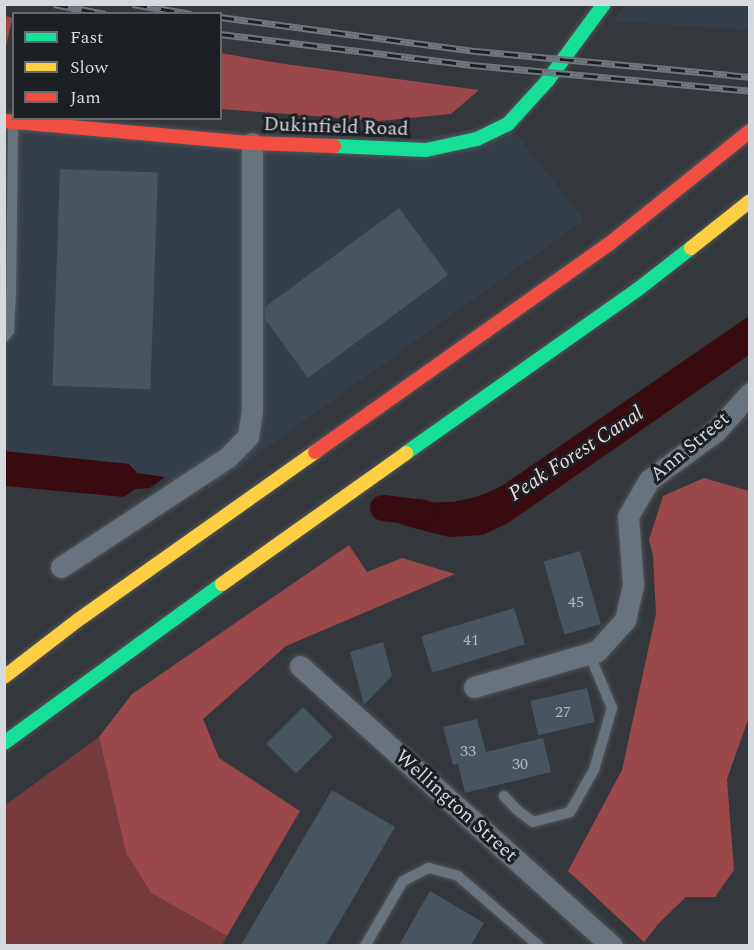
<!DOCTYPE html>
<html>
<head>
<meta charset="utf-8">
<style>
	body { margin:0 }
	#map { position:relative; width:754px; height:950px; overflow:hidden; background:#34383c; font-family:Spectral,serif }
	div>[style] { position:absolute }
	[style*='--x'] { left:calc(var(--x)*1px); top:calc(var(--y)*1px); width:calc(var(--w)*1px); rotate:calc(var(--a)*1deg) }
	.built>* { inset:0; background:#343f4a }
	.green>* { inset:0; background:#773b3c }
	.forest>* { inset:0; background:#9b484b; transform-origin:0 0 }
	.water>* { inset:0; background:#380b10 }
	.canal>* { height:26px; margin:-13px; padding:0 13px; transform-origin:13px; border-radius:13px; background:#380b10 }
	.building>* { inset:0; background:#48545e; transform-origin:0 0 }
	.roads { filter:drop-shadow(0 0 2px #525559) drop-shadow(0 0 2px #525559) }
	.lane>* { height:10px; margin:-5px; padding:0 5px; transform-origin:5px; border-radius:5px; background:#69737d }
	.street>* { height:21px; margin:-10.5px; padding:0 10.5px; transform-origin:10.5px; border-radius:10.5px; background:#69737d }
	.fast>* { height:14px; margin:-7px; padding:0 7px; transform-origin:7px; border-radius:7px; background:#16e098 }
	.slow>* { height:14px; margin:-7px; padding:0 7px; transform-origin:7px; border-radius:7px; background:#ffcf43 }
	.jam>* { height:14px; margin:-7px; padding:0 7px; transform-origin:7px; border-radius:7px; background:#f24e42 }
	.rail>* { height:7px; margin-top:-3.5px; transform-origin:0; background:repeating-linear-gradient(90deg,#1c1f23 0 14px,#70767d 0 28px); box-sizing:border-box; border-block:2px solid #70767d }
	span { translate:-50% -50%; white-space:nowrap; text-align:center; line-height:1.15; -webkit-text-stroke:6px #1c1f23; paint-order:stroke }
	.number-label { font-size:16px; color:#b2b8bf }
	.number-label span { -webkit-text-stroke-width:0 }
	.street-label { font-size:20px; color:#d6dadf }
	.water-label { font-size:21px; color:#f4d8d6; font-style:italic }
	.frame { position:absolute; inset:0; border:6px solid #d6dadf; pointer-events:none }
	.legend { position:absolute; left:12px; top:12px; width:210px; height:108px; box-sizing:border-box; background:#1c1f23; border:2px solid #666a6e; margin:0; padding:8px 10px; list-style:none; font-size:18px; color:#d6dadf }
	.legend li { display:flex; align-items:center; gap:12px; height:30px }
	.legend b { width:30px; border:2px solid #666a6e }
</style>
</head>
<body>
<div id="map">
	<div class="built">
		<div style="clip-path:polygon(625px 5px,749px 5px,749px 30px,613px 21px)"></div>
		<div style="clip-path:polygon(5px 122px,358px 148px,508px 124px,584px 220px,212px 487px,137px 473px,129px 464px,5px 451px)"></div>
	</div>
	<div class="green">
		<div style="clip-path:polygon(99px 737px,126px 853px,151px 893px,227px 936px,222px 945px,5px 945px,4px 806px)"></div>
	</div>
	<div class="forest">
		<div style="left:5px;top:16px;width:8px;height:78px;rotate:14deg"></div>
		<div style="clip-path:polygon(221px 53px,278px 63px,479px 90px,451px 114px,379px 121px,221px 109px)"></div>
		<div style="clip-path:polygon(704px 478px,749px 491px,749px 717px,727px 779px,734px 870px,715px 897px,686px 897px,659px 923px,644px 942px,568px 871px,622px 770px,656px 614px,653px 555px,649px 540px,663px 496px)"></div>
		<div style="clip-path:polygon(349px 545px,367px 572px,402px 558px,455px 574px,286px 646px,203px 719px,219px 758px,300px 811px,227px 936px,151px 893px,126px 853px,99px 737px,132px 694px)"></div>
	</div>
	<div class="water">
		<div style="clip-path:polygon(749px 316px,749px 355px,508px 523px,483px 535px,449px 537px,406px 526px,382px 516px,401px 503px,453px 502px,479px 496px,502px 486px)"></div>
		<div style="clip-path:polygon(4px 451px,129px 464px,137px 473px,165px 477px,150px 488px,135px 489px,124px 497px,5px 486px)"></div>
	</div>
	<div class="canal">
		<div style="--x:383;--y:508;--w:41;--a:7"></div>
	</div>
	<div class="building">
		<div style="left:60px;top:169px;width:98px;height:217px;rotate:2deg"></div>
		<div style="clip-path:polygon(399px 208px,448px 275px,308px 378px,265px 319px,265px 307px)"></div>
		<div style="left:580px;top:551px;width:76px;height:38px;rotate:74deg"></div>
		<div style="left:514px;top:608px;width:38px;height:97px;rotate:73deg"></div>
		<div style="clip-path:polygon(383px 642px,392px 676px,364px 705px,350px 652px)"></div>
		<div style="left:587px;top:688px;width:35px;height:58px;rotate:77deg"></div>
		<div style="left:303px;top:707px;width:42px;height:52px;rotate:45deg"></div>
		<div style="clip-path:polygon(477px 719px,486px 752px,543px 738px,551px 772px,465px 793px,458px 764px,453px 765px,443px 727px)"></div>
		<div style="clip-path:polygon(332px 790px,395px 827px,326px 945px,241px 945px)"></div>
		<div style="clip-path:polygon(430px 891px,484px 923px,471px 945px,399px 945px)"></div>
	</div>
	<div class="roads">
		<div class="lane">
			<div style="--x:4;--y:337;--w:8;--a:-50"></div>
			<div style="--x:9;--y:331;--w:37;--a:-87"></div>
			<div style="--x:11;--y:294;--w:169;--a:-89.3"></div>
			<div style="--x:504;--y:796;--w:19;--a:47"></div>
			<div style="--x:517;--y:810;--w:20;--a:37"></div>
			<div style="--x:533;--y:822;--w:38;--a:-15"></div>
			<div style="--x:570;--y:812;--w:48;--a:-60.3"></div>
			<div style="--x:594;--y:770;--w:65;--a:-73.8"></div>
			<div style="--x:612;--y:708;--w:60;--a:-112.7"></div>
			<div style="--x:365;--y:946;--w:75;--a:-59.7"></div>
			<div style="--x:403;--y:881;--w:29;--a:-27"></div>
			<div style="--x:429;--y:868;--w:30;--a:15"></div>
			<div style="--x:458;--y:876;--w:107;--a:40.8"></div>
		</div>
		<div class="street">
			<div style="--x:61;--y:567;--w:200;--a:-33.4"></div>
			<div style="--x:228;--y:457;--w:29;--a:-46"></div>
			<div style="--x:248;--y:436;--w:25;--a:-81"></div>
			<div style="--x:252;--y:411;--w:268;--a:-90"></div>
			<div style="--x:300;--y:666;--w:419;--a:41.9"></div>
			<div style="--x:474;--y:687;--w:128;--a:-16.3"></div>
			<div style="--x:597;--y:651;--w:42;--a:-47.9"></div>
			<div style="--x:625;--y:620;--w:36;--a:-77"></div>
			<div style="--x:633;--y:585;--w:69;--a:-94.1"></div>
			<div style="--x:628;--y:516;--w:42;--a:-59.7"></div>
			<div style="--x:649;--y:480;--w:83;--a:-36.2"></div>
			<div style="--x:716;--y:431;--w:51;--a:-48.2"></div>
		</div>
		<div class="fast">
			<div style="--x:334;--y:146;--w:92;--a:2.5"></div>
			<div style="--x:426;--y:150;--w:52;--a:-12.2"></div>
			<div style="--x:477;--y:139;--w:34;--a:-26"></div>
			<div style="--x:508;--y:124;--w:59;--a:-47.7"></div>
			<div style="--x:548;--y:80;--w:94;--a:-53.6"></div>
			<div style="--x:406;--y:453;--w:283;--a:-35.2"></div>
			<div style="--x:637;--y:290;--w:68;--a:-37.9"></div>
			<div style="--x:4;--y:743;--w:270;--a:-36.1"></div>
		</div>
		<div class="slow">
			<div style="--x:691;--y:248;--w:75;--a:-38.5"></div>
			<div style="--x:222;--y:584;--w:226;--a:-35.4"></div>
			<div style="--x:4;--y:677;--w:93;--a:-37.6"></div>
			<div style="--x:78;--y:620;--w:291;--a:-35.3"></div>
		</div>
		<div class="jam">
			<div style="--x:4;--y:121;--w:249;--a:5.1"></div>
			<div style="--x:252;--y:143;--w:82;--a:2.1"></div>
			<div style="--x:315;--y:452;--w:360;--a:-35.3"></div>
			<div style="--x:609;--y:244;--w:181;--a:-38.7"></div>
		</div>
	</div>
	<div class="rail">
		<div style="--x:54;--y:4;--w:52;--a:11.1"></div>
		<div style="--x:133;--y:4;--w:59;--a:9.8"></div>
		<div style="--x:220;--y:17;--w:258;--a:7.6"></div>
		<div style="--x:476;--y:51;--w:275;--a:5.4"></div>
		<div style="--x:220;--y:34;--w:254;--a:7"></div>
		<div style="--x:472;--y:65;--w:279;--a:5.3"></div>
	</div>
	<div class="number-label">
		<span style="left:576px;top:602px">45</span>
		<span style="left:471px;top:640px">41</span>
		<span style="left:563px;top:712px">27</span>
		<span style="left:468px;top:751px">33</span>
		<span style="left:520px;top:764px">30</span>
	</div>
	<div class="street-label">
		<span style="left:336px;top:127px;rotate:2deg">Dukinfield Road</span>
		<span style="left:690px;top:447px;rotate:-40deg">Ann Street</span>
		<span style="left:456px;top:806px;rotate:42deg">Wellington Street</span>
	</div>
	<div class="water-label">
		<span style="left:576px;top:454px;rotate:-33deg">Peak Forest Canal</span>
	</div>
	<div class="frame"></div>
	<ul class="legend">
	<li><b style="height:8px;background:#16e098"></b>Fast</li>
	<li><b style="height:8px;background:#ffcf43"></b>Slow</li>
	<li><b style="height:8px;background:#f24e42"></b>Jam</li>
	</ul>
</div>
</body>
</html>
